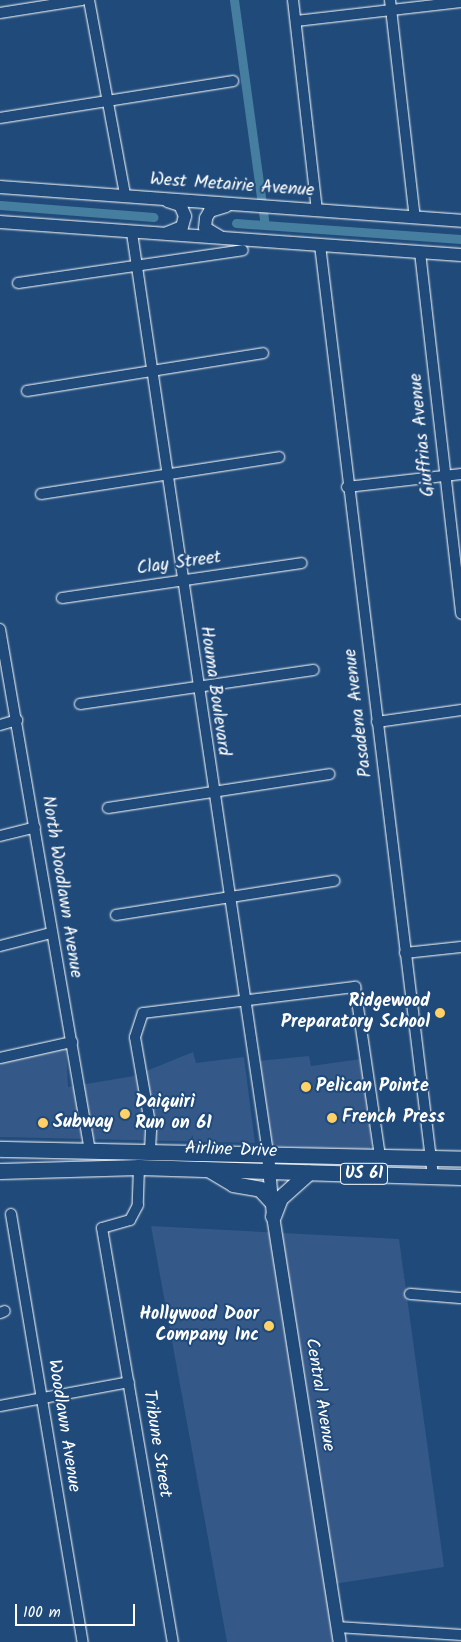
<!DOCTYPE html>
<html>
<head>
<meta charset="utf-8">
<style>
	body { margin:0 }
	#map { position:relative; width:461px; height:1642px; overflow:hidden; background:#1f4a7a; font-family:Kalam,sans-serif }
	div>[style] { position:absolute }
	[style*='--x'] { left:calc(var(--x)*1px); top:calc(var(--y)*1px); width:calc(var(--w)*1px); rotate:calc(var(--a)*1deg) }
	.built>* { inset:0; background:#345887 }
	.canal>* { height:9px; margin:-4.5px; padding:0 4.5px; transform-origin:4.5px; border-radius:4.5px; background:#467ea0 }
	.roads { filter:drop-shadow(0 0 1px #fff) drop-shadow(0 0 1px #fff) }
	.minor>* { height:10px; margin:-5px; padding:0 5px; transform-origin:5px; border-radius:5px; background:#1f4a7a }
	.major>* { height:12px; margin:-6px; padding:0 6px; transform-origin:6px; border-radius:6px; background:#1f4a7a }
	.highway>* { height:15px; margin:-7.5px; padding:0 7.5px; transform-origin:7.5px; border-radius:7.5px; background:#1f4a7a }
	.dots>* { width:14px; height:14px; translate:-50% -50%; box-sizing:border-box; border:2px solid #1f4a7a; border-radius:50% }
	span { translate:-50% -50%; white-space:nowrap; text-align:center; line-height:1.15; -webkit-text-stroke:4px #1f4a7a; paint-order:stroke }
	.shield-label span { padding:1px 4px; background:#1f4a7a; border:1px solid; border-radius:4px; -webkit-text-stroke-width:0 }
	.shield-label { font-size:16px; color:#fff; font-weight:700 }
	.street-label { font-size:18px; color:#fff }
	.poi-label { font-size:18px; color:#fff; font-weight:700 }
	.right { translate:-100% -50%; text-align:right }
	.left { translate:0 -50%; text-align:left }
	.scale { position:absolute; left:15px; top:1604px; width:120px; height:22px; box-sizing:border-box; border:2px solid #fff; border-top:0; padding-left:6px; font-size:15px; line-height:18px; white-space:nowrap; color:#fff; -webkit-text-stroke:4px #1f4a7a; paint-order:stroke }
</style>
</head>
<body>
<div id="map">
	<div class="built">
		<div style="clip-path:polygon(66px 1046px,68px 1087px,134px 1076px,193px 1052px,196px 1063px,244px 1057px,255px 1143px,0 1137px,0 1061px)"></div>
		<div style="clip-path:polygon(309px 1056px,311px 1066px,361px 1059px,372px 1143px,368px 1151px,272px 1146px,257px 1061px)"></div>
		<div style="clip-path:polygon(151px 1226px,399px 1239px,444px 1567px,334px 1584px,345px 1642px,227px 1642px)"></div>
	</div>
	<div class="canal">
		<div style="--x:234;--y:0;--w:227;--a:82.2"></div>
		<div style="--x:0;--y:205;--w:154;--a:4.5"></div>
		<div style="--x:236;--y:223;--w:226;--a:4.1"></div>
	</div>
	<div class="roads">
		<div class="minor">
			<div style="--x:89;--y:0;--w:198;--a:79.5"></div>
			<div style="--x:293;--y:0;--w:211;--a:83.5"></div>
			<div style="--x:390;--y:0;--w:219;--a:83.5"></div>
			<div style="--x:0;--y:13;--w:83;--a:-9"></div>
			<div style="--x:296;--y:21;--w:166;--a:-6.6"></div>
			<div style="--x:0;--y:118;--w:236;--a:-9"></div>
			<div style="--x:132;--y:233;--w:930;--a:81.59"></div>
			<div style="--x:320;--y:245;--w:938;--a:83.08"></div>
			<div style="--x:420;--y:252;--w:364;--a:83.5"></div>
			<div style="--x:18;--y:283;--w:227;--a:-8.3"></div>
			<div style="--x:27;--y:391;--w:239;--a:-9.1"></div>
			<div style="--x:347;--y:487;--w:115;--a:-6.5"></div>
			<div style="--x:41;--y:494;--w:241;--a:-8.8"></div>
			<div style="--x:62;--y:598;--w:242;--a:-8.3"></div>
			<div style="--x:0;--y:629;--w:530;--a:80.22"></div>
			<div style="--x:80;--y:704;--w:236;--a:-8.3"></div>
			<div style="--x:377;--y:722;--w:85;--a:-8.1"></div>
			<div style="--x:0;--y:725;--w:18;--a:-16"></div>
			<div style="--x:108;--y:808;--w:224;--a:-8.7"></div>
			<div style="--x:0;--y:836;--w:36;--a:-14"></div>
			<div style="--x:116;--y:915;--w:221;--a:-8.9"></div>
			<div style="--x:0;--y:946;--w:53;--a:-14.3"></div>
			<div style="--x:405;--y:953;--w:56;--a:-6.1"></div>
			<div style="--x:0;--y:1058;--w:74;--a:-12.5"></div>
			<div style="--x:150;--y:1150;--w:21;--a:-87"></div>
			<div style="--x:151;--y:1129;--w:93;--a:-99.9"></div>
			<div style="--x:135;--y:1037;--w:25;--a:-72"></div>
			<div style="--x:143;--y:1013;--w:214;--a:-7"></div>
			<div style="--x:355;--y:987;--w:171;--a:81.6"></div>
			<div style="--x:139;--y:1167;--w:38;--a:92"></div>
			<div style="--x:138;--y:1205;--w:17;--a:118"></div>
			<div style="--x:130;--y:1220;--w:29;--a:164"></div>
			<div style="--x:102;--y:1228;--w:420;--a:80.3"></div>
			<div style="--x:11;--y:1214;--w:434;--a:80.5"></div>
			<div style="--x:410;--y:1294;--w:51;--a:4.5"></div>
			<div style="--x:0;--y:1313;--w:5;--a:-22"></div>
			<div style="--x:0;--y:1406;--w:131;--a:-10.5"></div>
			<div style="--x:338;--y:1627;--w:123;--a:3.7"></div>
		</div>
		<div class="major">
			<div style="--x:0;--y:187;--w:462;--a:4.2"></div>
			<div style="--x:0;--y:222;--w:462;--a:4.1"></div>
			<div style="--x:167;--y:233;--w:16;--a:-22"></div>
			<div style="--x:182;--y:227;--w:11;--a:-75"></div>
			<div style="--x:185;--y:216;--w:12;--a:-114"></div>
			<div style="--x:180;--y:205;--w:13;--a:-162"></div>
			<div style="--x:220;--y:237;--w:17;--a:-149"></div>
			<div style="--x:205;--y:228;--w:10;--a:-84"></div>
			<div style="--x:206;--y:218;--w:8;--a:-60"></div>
			<div style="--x:210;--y:211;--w:17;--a:-17"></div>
			<div style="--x:268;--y:1153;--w:63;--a:85.5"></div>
			<div style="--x:273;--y:1216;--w:431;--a:81.1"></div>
		</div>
		<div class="highway">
			<div style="--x:0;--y:1149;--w:461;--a:1.2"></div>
			<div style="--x:210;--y:1170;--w:27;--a:31"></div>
			<div style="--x:233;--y:1184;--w:27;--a:10"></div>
			<div style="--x:260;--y:1189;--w:16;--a:47"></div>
			<div style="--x:0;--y:1171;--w:139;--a:-1.6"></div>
			<div style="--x:139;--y:1167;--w:322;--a:1.8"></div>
			<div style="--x:273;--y:1216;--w:19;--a:-69"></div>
			<div style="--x:280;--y:1198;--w:38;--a:-42"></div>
		</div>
	</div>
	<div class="dots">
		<div style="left:440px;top:1013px;background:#ffd166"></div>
		<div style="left:306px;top:1087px;background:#ffd166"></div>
		<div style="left:125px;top:1114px;background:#ffd166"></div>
		<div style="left:332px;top:1118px;background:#ffd166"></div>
		<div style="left:43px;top:1123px;background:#ffd166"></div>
		<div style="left:269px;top:1326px;background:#ffd166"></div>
	</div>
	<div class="shield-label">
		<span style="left:364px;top:1174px">US 61</span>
	</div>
	<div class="street-label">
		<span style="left:232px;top:186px;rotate:4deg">West Metairie Avenue</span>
		<span style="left:423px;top:435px;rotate:-96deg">Giuffrias Avenue</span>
		<span style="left:179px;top:564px;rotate:-8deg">Clay Street</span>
		<span style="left:214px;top:691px;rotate:82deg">Houma Boulevard</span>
		<span style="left:359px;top:713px;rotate:-97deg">Pasadena Avenue</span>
		<span style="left:61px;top:887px;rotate:81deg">North Woodlawn Avenue</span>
		<span style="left:231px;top:1151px;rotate:2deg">Airline Drive</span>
		<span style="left:319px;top:1395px;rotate:81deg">Central Avenue</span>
		<span style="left:63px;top:1426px;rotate:81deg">Woodlawn Avenue</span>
		<span style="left:156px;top:1444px;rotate:81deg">Tribune Street</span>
	</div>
	<div class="poi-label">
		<span class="right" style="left:430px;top:1013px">Ridgewood<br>Preparatory School</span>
		<span class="left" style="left:316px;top:1087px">Pelican Pointe</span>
		<span class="left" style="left:135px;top:1114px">Daiquiri<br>Run on 61</span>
		<span class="left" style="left:342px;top:1118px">French Press</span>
		<span class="left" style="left:53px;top:1123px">Subway</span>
		<span class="right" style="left:259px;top:1326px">Hollywood Door<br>Company Inc</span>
	</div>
	<div class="scale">100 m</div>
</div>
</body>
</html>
